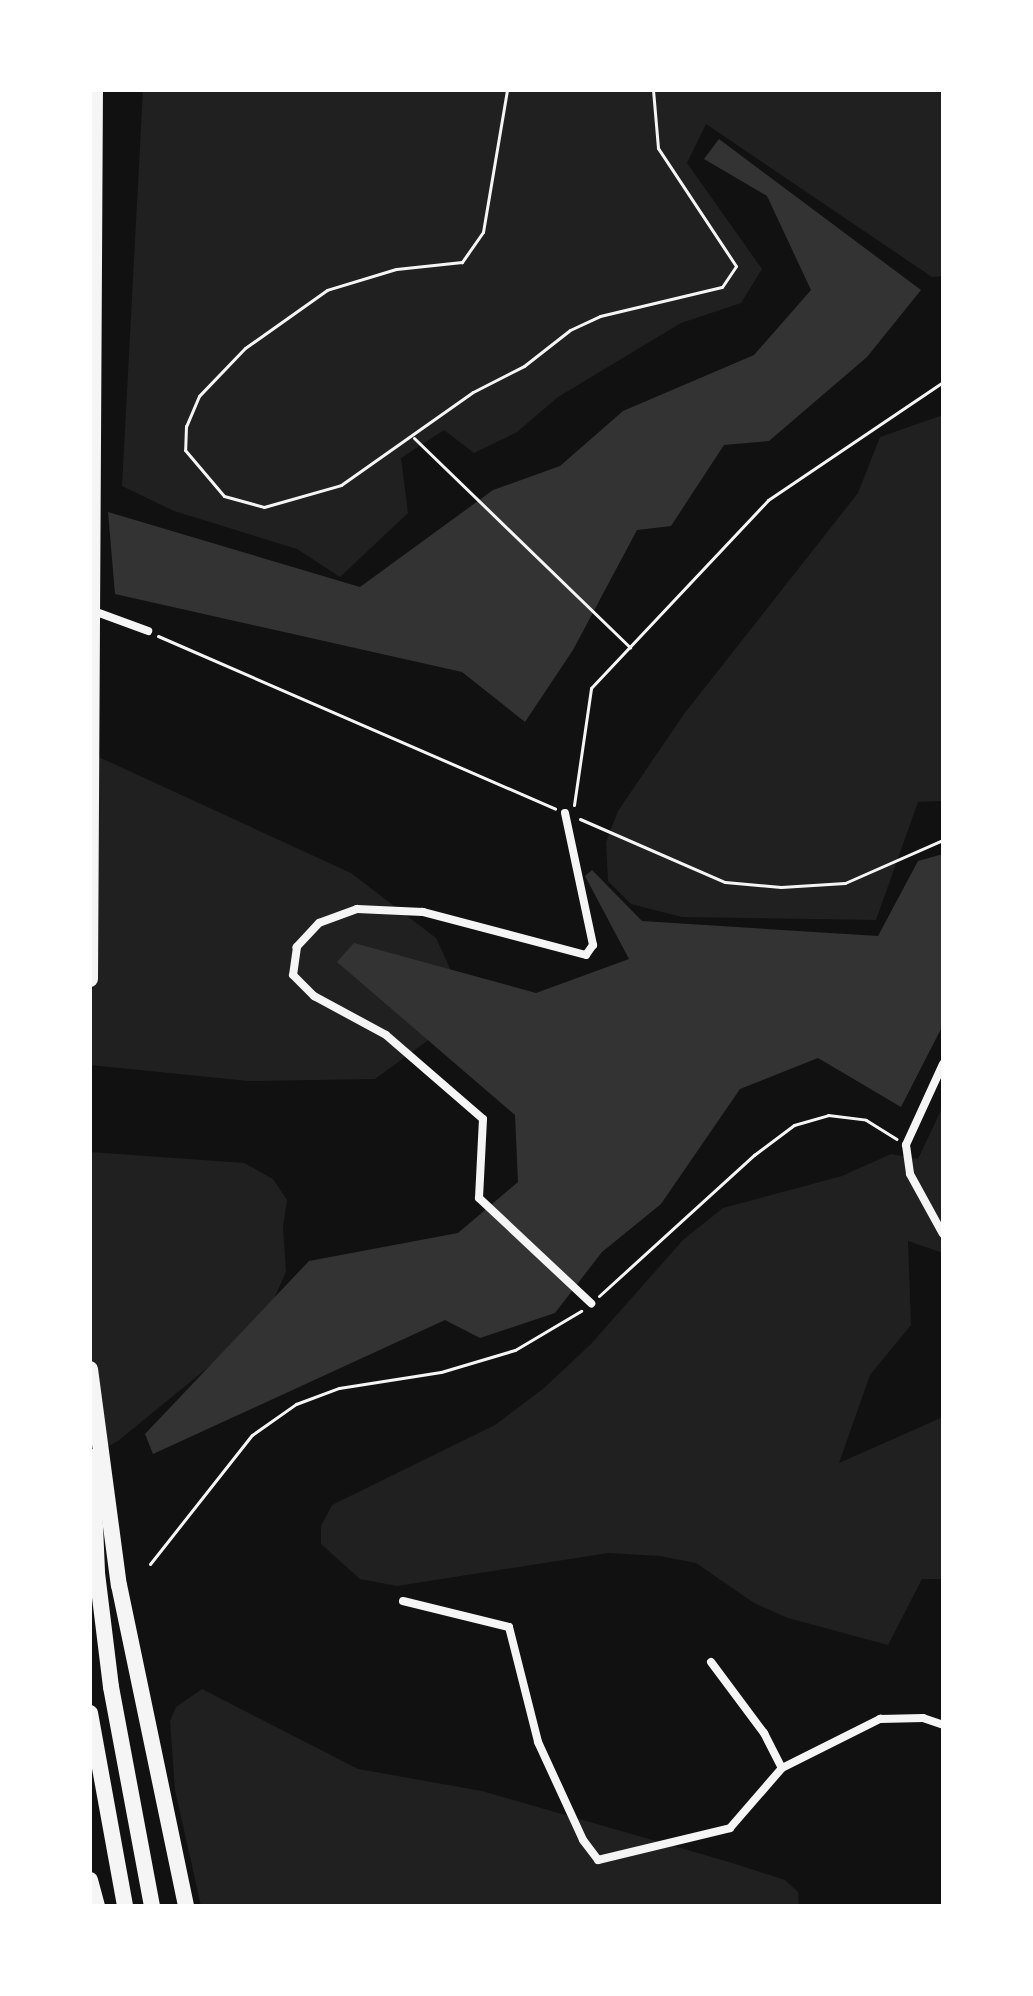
<!DOCTYPE html>
<html>
<head>
<meta charset="utf-8">
<style>
	body { margin:0 }
	#map { position:relative; width:1033px; height:1996px; overflow:hidden; background:#111; font-family:"Exo 2",sans-serif }
	div>[style] { position:absolute }
	[style*='--x'] { left:calc(var(--x)*1px); top:calc(var(--y)*1px); width:calc(var(--w)*1px); rotate:calc(var(--a)*1deg) }
	.green>* { inset:0; background:#202020 }
	.water>* { inset:0; background:#333 }
	.path>* { height:3px; margin:-1.5px; padding:0 1.5px; transform-origin:1.5px; border-radius:1.5px; background:#f5f5f5 }
	.minor>* { height:8px; margin:-4px; padding:0 4px; transform-origin:4px; border-radius:4px; background:#f5f5f5 }
	.trunk>* { height:16px; margin:-8px; padding:0 8px; transform-origin:8px; border-radius:8px; background:#f5f5f5 }
	span { translate:-50% -50%; white-space:nowrap; text-align:center; line-height:1.15; -webkit-text-stroke:8px #fff; paint-order:stroke }
	.frame { position:absolute; inset:0; border:92px solid #fff; pointer-events:none }
</style>
</head>
<body>
<div id="map">
	<div class="green">
		<div style="clip-path:polygon(143px 90px,943px 90px,943px 276px,932px 277px,706px 124px,687px 163px,762px 269px,741px 303px,681px 323px,558px 397px,517px 432px,474px 453px,444px 430px,401px 458px,408px 513px,340px 577px,297px 549px,174px 511px,122px 486px)"></div>
		<div style="clip-path:polygon(943px 415px,943px 801px,918px 802px,876px 920px,682px 917px,631px 904px,608px 881px,606px 842px,618px 811px,684px 714px,858px 493px,880px 437px)"></div>
		<div style="clip-path:polygon(90px 753px,351px 873px,436px 938px,453px 975px,445px 1028px,375px 1079px,248px 1081px,90px 1065px)"></div>
		<div style="clip-path:polygon(943px 1106px,943px 1253px,908px 1241px,911px 1325px,870px 1375px,839px 1463px,943px 1417px,943px 1579px,922px 1579px,888px 1645px,788px 1618px,754px 1603px,696px 1563px,660px 1556px,608px 1553px,397px 1586px,360px 1579px,321px 1544px,321px 1526px,332px 1505px,495px 1425px,544px 1388px,591px 1344px,683px 1240px,723px 1208px,842px 1176px,891px 1154px,918px 1159px)"></div>
		<div style="clip-path:polygon(90px 1152px,244px 1163px,273px 1179px,287px 1200px,283px 1227px,286px 1272px,273px 1301px,217px 1360px,118px 1441px,90px 1456px)"></div>
		<div style="clip-path:polygon(202px 1689px,358px 1769px,482px 1791px,729px 1862px,785px 1880px,798px 1892px,799px 1906px,201px 1906px,175px 1790px,170px 1721px,176px 1707px)"></div>
	</div>
	<div class="water">
		<div style="clip-path:polygon(719px 139px,921px 290px,867px 357px,769px 441px,724px 445px,671px 526px,637px 530px,573px 650px,525px 722px,462px 672px,115px 594px,108px 512px,360px 587px,493px 490px,560px 466px,623px 411px,754px 355px,811px 290px,767px 196px,704px 159px)"></div>
		<div style="clip-path:polygon(943px 854px,943px 1025px,901px 1107px,818px 1058px,740px 1089px,661px 1204px,602px 1252px,555px 1313px,480px 1338px,445px 1320px,153px 1454px,145px 1434px,309px 1261px,458px 1233px,518px 1182px,515px 1115px,337px 962px,354px 943px,536px 993px,629px 959px,585px 876px,592px 870px,642px 921px,878px 936px,918px 861px)"></div>
	</div>
	<div class="path">
		<div style="--x:507;--y:90;--w:144;--a:99.6"></div>
		<div style="--x:483;--y:232;--w:37;--a:125"></div>
		<div style="--x:462;--y:262;--w:66;--a:173.9"></div>
		<div style="--x:396;--y:269;--w:72;--a:163.1"></div>
		<div style="--x:327;--y:290;--w:100;--a:144.7"></div>
		<div style="--x:245;--y:348;--w:66;--a:133.8"></div>
		<div style="--x:199;--y:396;--w:33;--a:113"></div>
		<div style="--x:186;--y:426;--w:24;--a:92"></div>
		<div style="--x:185;--y:450;--w:60;--a:49.7"></div>
		<div style="--x:224;--y:496;--w:41;--a:15.4"></div>
		<div style="--x:264;--y:507;--w:80;--a:-15.9"></div>
		<div style="--x:341;--y:485;--w:161;--a:-35.2"></div>
		<div style="--x:473;--y:392;--w:57;--a:-27"></div>
		<div style="--x:524;--y:366;--w:58;--a:-38"></div>
		<div style="--x:570;--y:330;--w:33;--a:-25"></div>
		<div style="--x:600;--y:316;--w:125;--a:-13.4"></div>
		<div style="--x:722;--y:287;--w:25;--a:-56"></div>
		<div style="--x:736;--y:266;--w:141;--a:-123.5"></div>
		<div style="--x:658;--y:148;--w:58;--a:-94.9"></div>
		<div style="--x:414;--y:438;--w:301;--a:44.1"></div>
		<div style="--x:158;--y:636;--w:433;--a:23.5"></div>
		<div style="--x:574;--y:805;--w:118;--a:-81.7"></div>
		<div style="--x:591;--y:688;--w:258;--a:-46.7"></div>
		<div style="--x:768;--y:500;--w:211;--a:-34"></div>
		<div style="--x:580;--y:819;--w:158;--a:23.5"></div>
		<div style="--x:725;--y:882;--w:56;--a:5.1"></div>
		<div style="--x:781;--y:887;--w:64;--a:-3.6"></div>
		<div style="--x:845;--y:883;--w:107;--a:-23.7"></div>
		<div style="--x:599;--y:1296;--w:210;--a:-42.3"></div>
		<div style="--x:754;--y:1155;--w:50;--a:-36.9"></div>
		<div style="--x:794;--y:1125;--w:35;--a:-16"></div>
		<div style="--x:828;--y:1115;--w:38;--a:7"></div>
		<div style="--x:866;--y:1120;--w:36;--a:32"></div>
		<div style="--x:150;--y:1564;--w:164;--a:-51.7"></div>
		<div style="--x:252;--y:1435;--w:54;--a:-35.2"></div>
		<div style="--x:296;--y:1404;--w:46;--a:-20.4"></div>
		<div style="--x:339;--y:1388;--w:103;--a:-8.9"></div>
		<div style="--x:441;--y:1372;--w:77;--a:-16.6"></div>
		<div style="--x:515;--y:1350;--w:77;--a:-30.6"></div>
	</div>
	<div class="minor">
		<div style="--x:91;--y:610;--w:61;--a:20.2"></div>
		<div style="--x:565;--y:813;--w:135;--a:78"></div>
		<div style="--x:593;--y:945;--w:12;--a:125"></div>
		<div style="--x:586;--y:955;--w:169;--a:-165.2"></div>
		<div style="--x:423;--y:912;--w:66;--a:-177.4"></div>
		<div style="--x:357;--y:909;--w:40;--a:159.8"></div>
		<div style="--x:319;--y:923;--w:33;--a:133"></div>
		<div style="--x:297;--y:947;--w:28;--a:98"></div>
		<div style="--x:293;--y:975;--w:30;--a:45"></div>
		<div style="--x:314;--y:996;--w:82;--a:28.4"></div>
		<div style="--x:386;--y:1035;--w:128;--a:40.9"></div>
		<div style="--x:483;--y:1119;--w:79;--a:92.9"></div>
		<div style="--x:479;--y:1198;--w:154;--a:43.2"></div>
		<div style="--x:943;--y:1064;--w:89;--a:114.6"></div>
		<div style="--x:906;--y:1145;--w:29;--a:82"></div>
		<div style="--x:910;--y:1174;--w:68;--a:61.2"></div>
		<div style="--x:403;--y:1601;--w:109;--a:13.8"></div>
		<div style="--x:509;--y:1627;--w:119;--a:75.8"></div>
		<div style="--x:538;--y:1742;--w:108;--a:65.3"></div>
		<div style="--x:583;--y:1840;--w:25;--a:53"></div>
		<div style="--x:598;--y:1860;--w:136;--a:-13.6"></div>
		<div style="--x:730;--y:1828;--w:79;--a:-49.1"></div>
		<div style="--x:782;--y:1768;--w:110;--a:-26.6"></div>
		<div style="--x:880;--y:1719;--w:43;--a:-1.3"></div>
		<div style="--x:923;--y:1718;--w:21;--a:19"></div>
		<div style="--x:711;--y:1662;--w:89;--a:53.3"></div>
		<div style="--x:764;--y:1733;--w:39;--a:63"></div>
	</div>
	<div class="trunk">
		<div style="--x:90;--y:979;--w:889;--a:-89.68"></div>
		<div style="--x:90;--y:1369;--w:218;--a:82.4"></div>
		<div style="--x:119;--y:1585;--w:328;--a:78.2"></div>
		<div style="--x:92;--y:1457;--w:116;--a:87.5"></div>
		<div style="--x:97;--y:1573;--w:115;--a:83"></div>
		<div style="--x:111;--y:1687;--w:223;--a:79.4"></div>
		<div style="--x:90;--y:1713;--w:196;--a:79.7"></div>
		<div style="--x:90;--y:1880;--w:27;--a:75"></div>
	</div>
	<div class="frame"></div>
</div>
</body>
</html>
